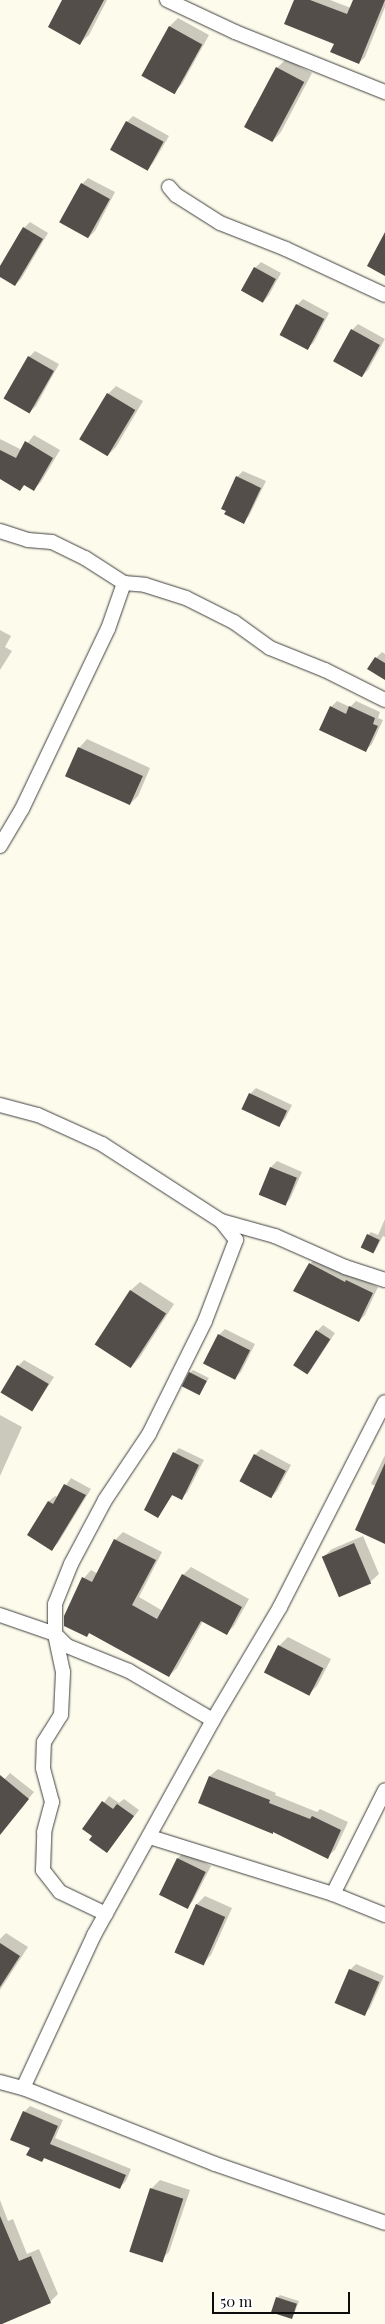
<!DOCTYPE html>
<html>
<head>
<meta charset="utf-8">
<style>
	body { margin:0 }
	#map { position:relative; width:385px; height:2324px; overflow:hidden; background:#fdfcec; font-family:"Playfair Display",serif }
	div>[style] { position:absolute }
	[style*='--x'] { left:calc(var(--x)*1px); top:calc(var(--y)*1px); width:calc(var(--w)*1px); rotate:calc(var(--a)*1deg) }
	.shadow>* { inset:0; background:#0003 }
	.building>* { inset:0; background:#534e49; transform-origin:0 0 }
	.roads { filter:drop-shadow(0 0 1px #3f3f3f) drop-shadow(0 0 1px #3f3f3f) }
	.street>* { height:14px; margin:-7px; padding:0 7px; transform-origin:7px; border-radius:7px; background:#fff }
	span { translate:-50% -50%; white-space:nowrap; text-align:center; line-height:1.15; -webkit-text-stroke:5px #fff; paint-order:stroke }
	.scale { position:absolute; left:212px; top:2292px; width:138px; height:22px; box-sizing:border-box; border:2px solid #0c0c0c; border-top:0; padding-left:6px; font-size:15px; line-height:18px; white-space:nowrap; color:#0c0c0c; -webkit-text-stroke:4px #fff; paint-order:stroke }
</style>
</head>
<body>
<div id="map">
	<div class="shadow">
		<div style="clip-path:polygon(63px 0,107px 0,89px 35px,80px 43px)"></div>
		<div style="clip-path:polygon(295px 0,330px 0,351px 8px,354px 0,385px 0,385px 7px,365px 57px,359px 63px)"></div>
		<div style="clip-path:polygon(178px 18px,209px 35px,182px 84px,174px 93px,143px 76px,170px 26px)"></div>
		<div style="clip-path:polygon(286px 59px,312px 73px,281px 132px,273px 141px,277px 68px)"></div>
		<div style="clip-path:polygon(133px 116px,169px 136px,153px 163px,148px 169px,127px 122px)"></div>
		<div style="clip-path:polygon(88px 178px,115px 192px,95px 231px,89px 237px,82px 184px)"></div>
		<div style="clip-path:polygon(30px 222px,48px 233px,21px 279px,15px 285px,0 276px,0 269px,24px 228px)"></div>
		<div style="clip-path:polygon(261px 262px,281px 273px,269px 295px,264px 301px,255px 268px)"></div>
		<div style="clip-path:polygon(303px 299px,329px 313px,314px 342px,308px 348px,297px 305px)"></div>
		<div style="clip-path:polygon(358px 324px,385px 339px,368px 370px,362px 376px,352px 330px)"></div>
		<div style="clip-path:polygon(35px 351px,59px 364px,36px 406px,30px 412px,29px 357px)"></div>
		<div style="clip-path:polygon(116px 386px,143px 401px,116px 447px,108px 455px,108px 394px)"></div>
		<div style="clip-path:polygon(34px 435px,60px 450px,41px 482px,34px 489px,25px 484px,20px 489px,0 478px,0 439px,22px 450px)"></div>
		<div style="clip-path:polygon(243px 471px,266px 481px,249px 516px,243px 522px,237px 477px)"></div>
		<div style="clip-path:polygon(0 630px,11px 636px,5px 647px,12px 651px,0 670px)"></div>
		<div style="clip-path:polygon(382px 652px,385px 654px,385px 679px,376px 658px)"></div>
		<div style="clip-path:polygon(337px 701px,350px 707px,356px 701px,380px 712px,378px 718px,383px 720px,372px 744px,366px 750px,331px 707px)"></div>
		<div style="clip-path:polygon(87px 739px,150px 768px,138px 796px,129px 805px,79px 748px)"></div>
		<div style="clip-path:polygon(256px 1088px,292px 1105px,285px 1119px,279px 1125px,250px 1094px)"></div>
		<div style="clip-path:polygon(277px 1161px,302px 1172px,290px 1199px,284px 1205px,259px 1194px,271px 1167px)"></div>
		<div style="clip-path:polygon(385px 1219px,385px 1237px,383px 1236px,375px 1251px,368px 1235px,371px 1232px,378px 1235px)"></div>
		<div style="clip-path:polygon(316px 1258px,351px 1277px,353px 1275px,378px 1287px,365px 1315px,359px 1321px,310px 1264px)"></div>
		<div style="clip-path:polygon(140px 1282px,174px 1304px,140px 1357px,132px 1366px,98px 1344px,131px 1290px)"></div>
		<div style="clip-path:polygon(323px 1325px,335px 1333px,309px 1373px,317px 1331px)"></div>
		<div style="clip-path:polygon(225px 1329px,255px 1344px,241px 1372px,235px 1378px,219px 1335px)"></div>
		<div style="clip-path:polygon(24px 1360px,54px 1377px,33px 1410px,18px 1366px)"></div>
		<div style="clip-path:polygon(193px 1370px,209px 1378px,199px 1394px,190px 1373px)"></div>
		<div style="clip-path:polygon(0 1415px,22px 1427px,0 1476px)"></div>
		<div style="clip-path:polygon(179px 1448px,204px 1460px,187px 1493px,181px 1498px,173px 1494px,158px 1517px,174px 1453px)"></div>
		<div style="clip-path:polygon(261px 1449px,291px 1465px,277px 1491px,271px 1497px,255px 1455px)"></div>
		<div style="clip-path:polygon(385px 1455px,385px 1542px,376px 1486px,371px 1484px)"></div>
		<div style="clip-path:polygon(71px 1478px,91px 1489px,58px 1543px,52px 1549px,28px 1535px,49px 1501px,55px 1496px,58px 1497px)"></div>
		<div style="clip-path:polygon(123px 1532px,162px 1552px,139px 1597px,163px 1611px,183px 1575px,191px 1567px,249px 1599px,234px 1626px,227px 1633px,203px 1621px,177px 1668px,169px 1676px,90px 1632px,87px 1635px,84px 1578px,91px 1570px,98px 1574px,115px 1540px)"></div>
		<div style="clip-path:polygon(363px 1536px,379px 1574px,370px 1582px,323px 1557px,332px 1549px)"></div>
		<div style="clip-path:polygon(288px 1637px,331px 1659px,317px 1686px,308px 1695px,279px 1646px)"></div>
		<div style="clip-path:polygon(218px 1769px,276px 1793px,275px 1795px,317px 1812px,320px 1809px,348px 1822px,335px 1850px,327px 1857px,274px 1831px,272px 1833px,200px 1802px,210px 1776px)"></div>
		<div style="clip-path:polygon(10px 1773px,34px 1792px,7px 1825px,0 1830px,0 1784px)"></div>
		<div style="clip-path:polygon(109px 1796px,119px 1803px,124px 1799px,139px 1810px,107px 1852px,93px 1836px,84px 1829px)"></div>
		<div style="clip-path:polygon(184px 1852px,211px 1866px,193px 1901px,187px 1907px,161px 1894px,178px 1858px)"></div>
		<div style="clip-path:polygon(205px 1896px,232px 1908px,211px 1955px,202px 1964px,175px 1951px,197px 1904px)"></div>
		<div style="clip-path:polygon(6px 1933px,28px 1947px,0 1990px,0 1939px)"></div>
		<div style="clip-path:polygon(356px 1964px,384px 1976px,370px 2008px,364px 2014px,350px 1970px)"></div>
		<div style="clip-path:polygon(30px 2106px,63px 2120px,55px 2138px,131px 2169px,126px 2181px,120px 2187px,45px 2157px,42px 2161px,31px 2147px,24px 2112px)"></div>
		<div style="clip-path:polygon(160px 2180px,190px 2190px,169px 2252px,160px 2261px,130px 2250px,152px 2188px)"></div>
		<div style="clip-path:polygon(0 2200px,8px 2221px,13px 2219px,27px 2254px,39px 2249px,58px 2294px,50px 2302px,0 2323px)"></div>
		<div style="clip-path:polygon(280px 2295px,299px 2301px,293px 2317px,277px 2298px)"></div>
	</div>
	<div class="building">
		<div style="clip-path:polygon(62px 0,104px 0,80px 45px,48px 27px)"></div>
		<div style="clip-path:polygon(294px 0,310px 0,347px 14px,353px 0,385px 0,359px 64px,330px 52px,334px 44px,284px 24px)"></div>
		<div style="left:169px;top:26px;width:38px;height:57px;rotate:29deg"></div>
		<div style="left:276px;top:67px;width:32px;height:68px;rotate:28deg"></div>
		<div style="left:126px;top:121px;width:43px;height:33px;rotate:29deg"></div>
		<div style="left:81px;top:183px;width:33px;height:45px;rotate:29deg"></div>
		<div style="clip-path:polygon(23px 227px,43px 239px,15px 286px,0 277px,0 266px)"></div>
		<div style="clip-path:polygon(385px 232px,385px 276px,367px 266px)"></div>
		<div style="left:254px;top:267px;width:25px;height:27px;rotate:29deg"></div>
		<div style="left:296px;top:304px;width:32px;height:35px;rotate:28deg"></div>
		<div style="left:351px;top:329px;width:33px;height:37px;rotate:29deg"></div>
		<div style="left:28px;top:356px;width:30px;height:49px;rotate:30deg"></div>
		<div style="left:107px;top:393px;width:33px;height:54px;rotate:31deg"></div>
		<div style="clip-path:polygon(25px 441px,53px 458px,34px 491px,24px 485px,20px 491px,0 479px,0 450px,16px 458px)"></div>
		<div style="clip-path:polygon(236px 476px,261px 488px,244px 524px,224px 514px,226px 511px,221px 509px)"></div>
		<div style="clip-path:polygon(375px 657px,385px 663px,385px 680px,367px 669px)"></div>
		<div style="clip-path:polygon(330px 706px,346px 714px,349px 706px,375px 718px,373px 724px,378px 726px,366px 752px,319px 730px)"></div>
		<div style="left:78px;top:747px;width:71px;height:32px;rotate:24deg"></div>
		<div style="left:249px;top:1093px;width:42px;height:18px;rotate:25deg"></div>
		<div style="left:270px;top:1167px;width:29px;height:30px;rotate:22deg"></div>
		<div style="left:367px;top:1234px;width:14px;height:15px;rotate:25deg"></div>
		<div style="clip-path:polygon(309px 1263px,345px 1282px,346px 1280px,373px 1293px,359px 1322px,293px 1291px)"></div>
		<div style="left:130px;top:1290px;width:43px;height:65px;rotate:33deg"></div>
		<div style="left:316px;top:1330px;width:17px;height:42px;rotate:33deg"></div>
		<div style="left:218px;top:1334px;width:36px;height:33px;rotate:27deg"></div>
		<div style="left:17px;top:1365px;width:37px;height:32px;rotate:31deg"></div>
		<div style="left:189px;top:1372px;width:20px;height:16px;rotate:27deg"></div>
		<div style="clip-path:polygon(173px 1452px,199px 1465px,182px 1500px,172px 1495px,158px 1518px,144px 1510px)"></div>
		<div style="left:254px;top:1454px;width:36px;height:31px;rotate:28deg"></div>
		<div style="clip-path:polygon(385px 1463px,385px 1544px,355px 1530px)"></div>
		<div style="clip-path:polygon(64px 1484px,86px 1495px,52px 1551px,27px 1535px,48px 1501px,53px 1504px)"></div>
		<div style="clip-path:polygon(114px 1539px,156px 1560px,132px 1605px,157px 1619px,182px 1574px,242px 1607px,227px 1635px,201px 1621px,169px 1677px,89px 1633px,87px 1637px,64px 1626px,64px 1616px,82px 1577px,92px 1582px)"></div>
		<div style="left:354px;top:1543px;width:44px;height:35px;rotate:67deg"></div>
		<div style="left:278px;top:1645px;width:51px;height:31px;rotate:27deg"></div>
		<div style="clip-path:polygon(0 1775px,29px 1799px,0 1835px)"></div>
		<div style="clip-path:polygon(209px 1776px,270px 1800px,269px 1803px,310px 1819px,312px 1816px,341px 1830px,328px 1859px,273px 1832px,273px 1834px,198px 1803px)"></div>
		<div style="clip-path:polygon(102px 1801px,113px 1809px,117px 1804px,134px 1816px,107px 1853px,89px 1840px,92px 1836px,82px 1829px)"></div>
		<div style="left:177px;top:1858px;width:32px;height:41px;rotate:26deg"></div>
		<div style="left:196px;top:1904px;width:32px;height:53px;rotate:24deg"></div>
		<div style="clip-path:polygon(0 1943px,20px 1956px,0 1987px)"></div>
		<div style="left:349px;top:1969px;width:33px;height:37px;rotate:23deg"></div>
		<div style="clip-path:polygon(23px 2111px,58px 2126px,50px 2144px,126px 2175px,120px 2189px,44px 2158px,42px 2162px,26px 2155px,30px 2148px,10px 2140px)"></div>
		<div style="left:150px;top:2188px;width:35px;height:67px;rotate:18deg"></div>
		<div style="clip-path:polygon(0 2216px,19px 2261px,31px 2256px,51px 2303px,2px 2324px,0 2324px)"></div>
		<div style="left:276px;top:2297px;width:22px;height:16px;rotate:18deg"></div>
	</div>
	<div class="roads">
		<div class="street">
			<div style="--x:167;--y:0;--w:75;--a:25.2"></div>
			<div style="--x:235;--y:32;--w:162;--a:21.8"></div>
			<div style="--x:169;--y:187;--w:11;--a:49"></div>
			<div style="--x:176;--y:195;--w:52;--a:32.5"></div>
			<div style="--x:220;--y:223;--w:71;--a:21.5"></div>
			<div style="--x:286;--y:249;--w:109;--a:24.9"></div>
			<div style="--x:0;--y:531;--w:29;--a:18"></div>
			<div style="--x:28;--y:540;--w:24;--a:5"></div>
			<div style="--x:52;--y:542;--w:37;--a:26"></div>
			<div style="--x:85;--y:558;--w:46;--a:32.7"></div>
			<div style="--x:124;--y:583;--w:21;--a:5"></div>
			<div style="--x:145;--y:585;--w:43;--a:17.6"></div>
			<div style="--x:186;--y:598;--w:54;--a:26.6"></div>
			<div style="--x:234;--y:622;--w:44;--a:35.8"></div>
			<div style="--x:270;--y:648;--w:59;--a:21.8"></div>
			<div style="--x:325;--y:670;--w:67;--a:26.6"></div>
			<div style="--x:0;--y:846;--w:43;--a:-59.3"></div>
			<div style="--x:22;--y:809;--w:199;--a:-64.5"></div>
			<div style="--x:108;--y:629;--w:49;--a:-70.8"></div>
			<div style="--x:0;--y:1105;--w:39;--a:15"></div>
			<div style="--x:38;--y:1115;--w:70;--a:24.4"></div>
			<div style="--x:102;--y:1144;--w:142;--a:32.9"></div>
			<div style="--x:221;--y:1221;--w:56;--a:15.5"></div>
			<div style="--x:275;--y:1236;--w:77;--a:23.9"></div>
			<div style="--x:345;--y:1267;--w:42;--a:18"></div>
			<div style="--x:0;--y:1615;--w:58;--a:19.1"></div>
			<div style="--x:55;--y:1634;--w:17;--a:45"></div>
			<div style="--x:67;--y:1646;--w:67;--a:22"></div>
			<div style="--x:129;--y:1671;--w:97;--a:30.3"></div>
			<div style="--x:150;--y:1837;--w:192;--a:17.3"></div>
			<div style="--x:333;--y:1894;--w:56;--a:22"></div>
			<div style="--x:333;--y:1894;--w:116;--a:-63.4"></div>
			<div style="--x:106;--y:1914;--w:51;--a:-154.4"></div>
			<div style="--x:60;--y:1892;--w:28;--a:-128"></div>
			<div style="--x:43;--y:1870;--w:38;--a:-88"></div>
			<div style="--x:44;--y:1832;--w:31;--a:-75"></div>
			<div style="--x:52;--y:1802;--w:35;--a:-105"></div>
			<div style="--x:43;--y:1768;--w:26;--a:-88"></div>
			<div style="--x:44;--y:1742;--w:32;--a:-58"></div>
			<div style="--x:61;--y:1715;--w:43;--a:-87.3"></div>
			<div style="--x:63;--y:1672;--w:39;--a:-102"></div>
			<div style="--x:55;--y:1634;--w:30;--a:-90"></div>
			<div style="--x:55;--y:1604;--w:43;--a:-68.2"></div>
			<div style="--x:71;--y:1564;--w:72;--a:-62"></div>
			<div style="--x:105;--y:1500;--w:79;--a:-56.3"></div>
			<div style="--x:149;--y:1434;--w:126;--a:-63.6"></div>
			<div style="--x:205;--y:1321;--w:87;--a:-69.1"></div>
			<div style="--x:236;--y:1240;--w:24;--a:-128"></div>
			<div style="--x:0;--y:2082;--w:24;--a:15"></div>
			<div style="--x:23;--y:2088;--w:206;--a:21.6"></div>
			<div style="--x:215;--y:2164;--w:180;--a:19.1"></div>
			<div style="--x:23;--y:2088;--w:169;--a:-65.1"></div>
			<div style="--x:94;--y:1935;--w:246;--a:-61"></div>
			<div style="--x:213;--y:1720;--w:131;--a:-59.3"></div>
			<div style="--x:280;--y:1607;--w:230;--a:-62.9"></div>
		</div>
	</div>
	<div class="scale">50 m</div>
</div>
</body>
</html>
